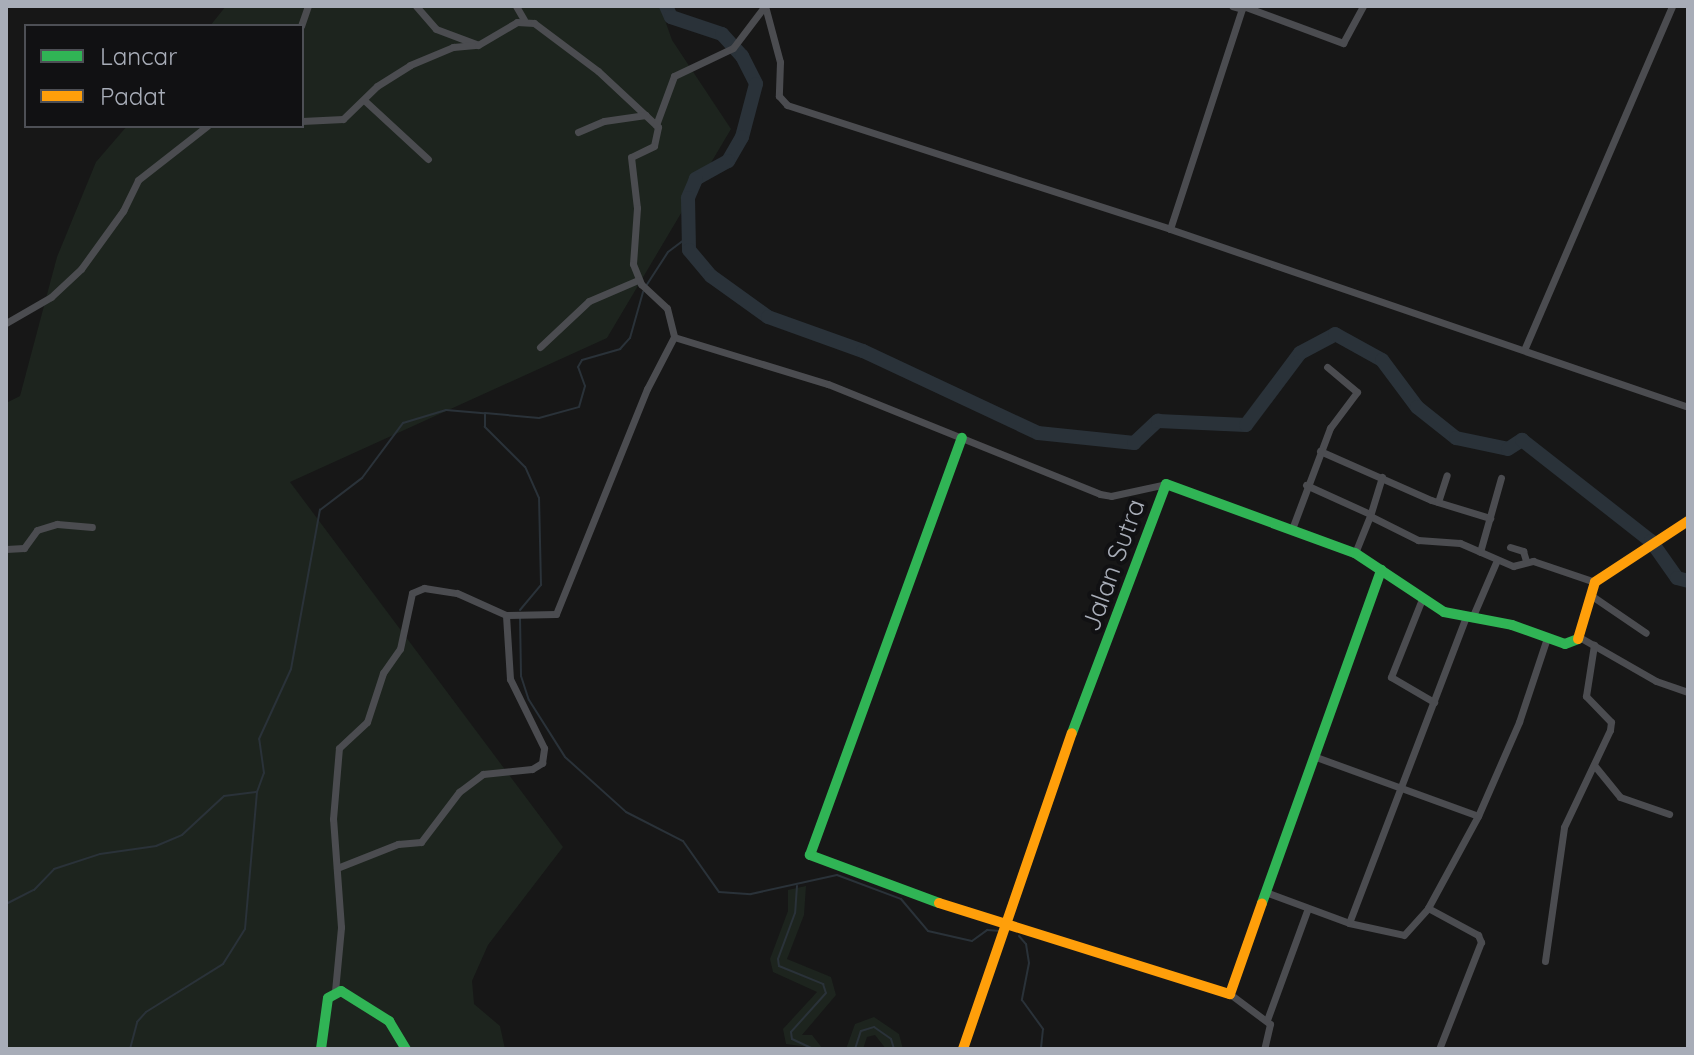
<!DOCTYPE html>
<html>
<head>
<meta charset="utf-8">
<style>
	body { margin:0 }
	#map { position:relative; width:1694px; height:1055px; overflow:hidden; background:#171717; font-family:Quicksand,sans-serif }
	div>[style] { position:absolute }
	[style*='--x'] { left:calc(var(--x)*1px); top:calc(var(--y)*1px); width:calc(var(--w)*1px); rotate:calc(var(--a)*1deg) }
	.green>* { inset:0; background:#1d241e }
	.stream>* { height:2px; margin:-1px; padding:0 1px; transform-origin:1px; border-radius:1px; background:#2a3239 }
	.river>* { height:14px; margin:-7px; padding:0 7px; transform-origin:7px; border-radius:7px; background:#2a3239 }
	.street>* { height:7px; margin:-3.5px; padding:0 3.5px; transform-origin:3.5px; border-radius:3.5px; background:#4b4c50 }
	.fast>* { height:10px; margin:-5px; padding:0 5px; transform-origin:5px; border-radius:5px; background:#30b455 }
	.slow>* { height:10px; margin:-5px; padding:0 5px; transform-origin:5px; border-radius:5px; background:#ff9f0a }
	span { translate:-50% -50%; white-space:nowrap; text-align:center; line-height:1.15; -webkit-text-stroke:8px #111113; paint-order:stroke }
	.street-label { font-size:26px; color:#a8adb8 }
	.frame { position:absolute; inset:0; border:8px solid #a8adb8; pointer-events:none }
	.legend { position:absolute; left:24px; top:24px; width:280px; height:104px; box-sizing:border-box; background:#111113; border:2px solid #4d4f55; margin:0; padding:10px 14px; list-style:none; font-size:24px; color:#a8adb8 }
	.legend li { display:flex; align-items:center; gap:16px; height:40px }
	.legend b { width:40px; border:2px solid #4d4f55 }
</style>
</head>
<body>
<div id="map">
	<div class="green">
		<div style="clip-path:polygon(226px 6px,660px 6px,672px 40px,731px 129px,607px 338px,290px 482px,563px 847px,488px 945px,472px 981px,474px 1004px,500px 1026px,505px 1049px,6px 1049px,6px 403px,20px 396px,57px 257px,96px 162px,127px 126px,302px 126px,302px 26px,210px 26px)"></div>
		<div style="clip-path:polygon(806px 886px,804px 915px,787px 959px,831px 977px,836px 995px,802px 1035px,812px 1035px,823px 1049px,786px 1044px,783px 1029px,817px 992px,773px 972px,770px 959px,788px 911px,788px 890px)"></div>
		<div style="clip-path:polygon(874px 1017px,899px 1034px,903px 1049px,886px 1049px,875px 1035px,867px 1037px,863px 1049px,846px 1049px,855px 1024px)"></div>
	</div>
	<div class="stream">
		<div style="--x:646;--y:286;--w:40;--a:-57.1"></div>
		<div style="--x:668;--y:252;--w:26;--a:-37"></div>
		<div style="--x:520;--y:610;--w:33;--a:-50"></div>
		<div style="--x:541;--y:585;--w:87;--a:-91.3"></div>
		<div style="--x:539;--y:498;--w:34;--a:-114"></div>
		<div style="--x:525;--y:467;--w:57;--a:-135"></div>
		<div style="--x:485;--y:427;--w:14;--a:-90"></div>
		<div style="--x:485;--y:413;--w:54;--a:5.3"></div>
		<div style="--x:539;--y:418;--w:41;--a:-15.4"></div>
		<div style="--x:579;--y:407;--w:22;--a:-74"></div>
		<div style="--x:585;--y:386;--w:20;--a:-110"></div>
		<div style="--x:578;--y:367;--w:8;--a:-60"></div>
		<div style="--x:582;--y:360;--w:40;--a:-16"></div>
		<div style="--x:620;--y:349;--w:15;--a:-48"></div>
		<div style="--x:630;--y:338;--w:48;--a:-74.2"></div>
		<div style="--x:520;--y:617;--w:59;--a:89"></div>
		<div style="--x:521;--y:676;--w:25;--a:72"></div>
		<div style="--x:529;--y:700;--w:67;--a:57.7"></div>
		<div style="--x:565;--y:757;--w:82;--a:42"></div>
		<div style="--x:626;--y:812;--w:64;--a:27"></div>
		<div style="--x:683;--y:841;--w:62;--a:54.8"></div>
		<div style="--x:719;--y:892;--w:32;--a:4"></div>
		<div style="--x:751;--y:894;--w:88;--a:-12.5"></div>
		<div style="--x:837;--y:875;--w:68;--a:20.6"></div>
		<div style="--x:901;--y:899;--w:42;--a:49.8"></div>
		<div style="--x:928;--y:931;--w:45;--a:12.8"></div>
		<div style="--x:972;--y:941;--w:19;--a:-36"></div>
		<div style="--x:987;--y:930;--w:14;--a:4"></div>
		<div style="--x:797;--y:886;--w:27;--a:94"></div>
		<div style="--x:795;--y:913;--w:49;--a:110.3"></div>
		<div style="--x:778;--y:959;--w:7;--a:82"></div>
		<div style="--x:779;--y:966;--w:48;--a:22.2"></div>
		<div style="--x:823;--y:984;--w:9;--a:72"></div>
		<div style="--x:826;--y:993;--w:52;--a:131.9"></div>
		<div style="--x:791;--y:1032;--w:7;--a:82"></div>
		<div style="--x:792;--y:1039;--w:23;--a:25"></div>
		<div style="--x:6;--y:904;--w:31;--a:-27"></div>
		<div style="--x:34;--y:890;--w:29;--a:-46"></div>
		<div style="--x:54;--y:869;--w:48;--a:-18.1"></div>
		<div style="--x:100;--y:854;--w:57;--a:-8.1"></div>
		<div style="--x:156;--y:846;--w:28;--a:-23"></div>
		<div style="--x:182;--y:835;--w:57;--a:-42.9"></div>
		<div style="--x:224;--y:796;--w:32;--a:-7"></div>
		<div style="--x:1019;--y:936;--w:11;--a:49"></div>
		<div style="--x:1026;--y:944;--w:19;--a:81"></div>
		<div style="--x:1029;--y:963;--w:38;--a:101"></div>
		<div style="--x:1022;--y:1000;--w:36;--a:54"></div>
		<div style="--x:1043;--y:1029;--w:20;--a:96"></div>
		<div style="--x:130;--y:1049;--w:28;--a:-75"></div>
		<div style="--x:137;--y:1022;--w:13;--a:-48"></div>
		<div style="--x:146;--y:1012;--w:91;--a:-31.9"></div>
		<div style="--x:223;--y:964;--w:41;--a:-57.8"></div>
		<div style="--x:245;--y:929;--w:138;--a:-85"></div>
		<div style="--x:257;--y:792;--w:20;--a:-70"></div>
		<div style="--x:264;--y:773;--w:34;--a:-98"></div>
		<div style="--x:259;--y:739;--w:77;--a:-65.4"></div>
		<div style="--x:291;--y:669;--w:162;--a:-79.7"></div>
		<div style="--x:320;--y:510;--w:53;--a:-37.3"></div>
		<div style="--x:362;--y:478;--w:69;--a:-53.3"></div>
		<div style="--x:403;--y:423;--w:45;--a:-16.8"></div>
		<div style="--x:446;--y:410;--w:38;--a:5"></div>
		<div style="--x:855;--y:1049;--w:19;--a:-72"></div>
		<div style="--x:861;--y:1031;--w:14;--a:-17"></div>
		<div style="--x:874;--y:1027;--w:21;--a:35"></div>
		<div style="--x:891;--y:1039;--w:10;--a:73"></div>
	</div>
	<div class="river">
		<div style="--x:666;--y:6;--w:12;--a:66"></div>
		<div style="--x:671;--y:17;--w:54;--a:18.4"></div>
		<div style="--x:722;--y:34;--w:30;--a:48"></div>
		<div style="--x:742;--y:56;--w:31;--a:63"></div>
		<div style="--x:756;--y:84;--w:55;--a:104.8"></div>
		<div style="--x:742;--y:137;--w:28;--a:120"></div>
		<div style="--x:728;--y:161;--w:37;--a:151"></div>
		<div style="--x:696;--y:179;--w:21;--a:113"></div>
		<div style="--x:688;--y:198;--w:52;--a:88.9"></div>
		<div style="--x:689;--y:250;--w:34;--a:50"></div>
		<div style="--x:711;--y:276;--w:70;--a:35.7"></div>
		<div style="--x:768;--y:317;--w:101;--a:19.7"></div>
		<div style="--x:863;--y:351;--w:193;--a:25.1"></div>
		<div style="--x:1038;--y:433;--w:97;--a:5.9"></div>
		<div style="--x:1134;--y:443;--w:33;--a:-43"></div>
		<div style="--x:1158;--y:421;--w:88;--a:2.6"></div>
		<div style="--x:1246;--y:425;--w:90;--a:-53.1"></div>
		<div style="--x:1300;--y:353;--w:40;--a:-28"></div>
		<div style="--x:1335;--y:334;--w:54;--a:29"></div>
		<div style="--x:1382;--y:360;--w:59;--a:53.3"></div>
		<div style="--x:1417;--y:407;--w:50;--a:38.5"></div>
		<div style="--x:1456;--y:438;--w:53;--a:11.9"></div>
		<div style="--x:1508;--y:449;--w:17;--a:-33"></div>
		<div style="--x:1522;--y:440;--w:164;--a:38.1"></div>
		<div style="--x:1651;--y:541;--w:45;--a:54.9"></div>
		<div style="--x:1677;--y:578;--w:11;--a:15"></div>
	</div>
	<div class="street">
		<div style="--x:416;--y:6;--w:30;--a:49"></div>
		<div style="--x:436;--y:29;--w:43;--a:20.6"></div>
		<div style="--x:516;--y:6;--w:16;--a:60"></div>
		<div style="--x:765;--y:6;--w:58;--a:75"></div>
		<div style="--x:780;--y:62;--w:34;--a:92"></div>
		<div style="--x:779;--y:96;--w:12;--a:48"></div>
		<div style="--x:787;--y:105;--w:403;--a:17.9"></div>
		<div style="--x:1170;--y:229;--w:548;--a:18.96"></div>
		<div style="--x:1243;--y:6;--w:107;--a:20.3"></div>
		<div style="--x:1343;--y:43;--w:42;--a:-61.6"></div>
		<div style="--x:301;--y:26;--w:21;--a:-71"></div>
		<div style="--x:364;--y:100;--w:87;--a:42.7"></div>
		<div style="--x:302;--y:121;--w:41;--a:-2.8"></div>
		<div style="--x:343;--y:119;--w:47;--a:-44.1"></div>
		<div style="--x:377;--y:86;--w:39;--a:-32"></div>
		<div style="--x:410;--y:65;--w:47;--a:-22.7"></div>
		<div style="--x:453;--y:47;--w:25;--a:-5"></div>
		<div style="--x:478;--y:45;--w:45;--a:-30.5"></div>
		<div style="--x:517;--y:22;--w:17;--a:3"></div>
		<div style="--x:534;--y:23;--w:80;--a:36.9"></div>
		<div style="--x:598;--y:71;--w:82;--a:43"></div>
		<div style="--x:658;--y:127;--w:19;--a:102"></div>
		<div style="--x:654;--y:146;--w:25;--a:154"></div>
		<div style="--x:631;--y:157;--w:51;--a:83.3"></div>
		<div style="--x:637;--y:208;--w:56;--a:94.1"></div>
		<div style="--x:633;--y:264;--w:22;--a:68"></div>
		<div style="--x:641;--y:284;--w:35;--a:43"></div>
		<div style="--x:667;--y:308;--w:30;--a:76"></div>
		<div style="--x:674;--y:337;--w:161;--a:17"></div>
		<div style="--x:828;--y:384;--w:293;--a:22"></div>
		<div style="--x:1100;--y:494;--w:11;--a:10"></div>
		<div style="--x:1111;--y:496;--w:56;--a:-12.3"></div>
		<div style="--x:656;--y:125;--w:52;--a:-69.8"></div>
		<div style="--x:674;--y:76;--w:65;--a:-25.4"></div>
		<div style="--x:733;--y:48;--w:51;--a:-52.9"></div>
		<div style="--x:578;--y:132;--w:28;--a:-23"></div>
		<div style="--x:604;--y:121;--w:42;--a:-8.1"></div>
		<div style="--x:1170;--y:229;--w:231;--a:-71.9"></div>
		<div style="--x:1242;--y:9;--w:10;--a:-163"></div>
		<div style="--x:6;--y:323;--w:52;--a:-30"></div>
		<div style="--x:51;--y:297;--w:41;--a:-43"></div>
		<div style="--x:81;--y:269;--w:72;--a:-54.1"></div>
		<div style="--x:123;--y:211;--w:34;--a:-64"></div>
		<div style="--x:138;--y:180;--w:88;--a:-38"></div>
		<div style="--x:540;--y:347;--w:67;--a:-43.2"></div>
		<div style="--x:589;--y:301;--w:53;--a:-23.2"></div>
		<div style="--x:1524;--y:350;--w:374;--a:-66.7"></div>
		<div style="--x:1320;--y:451;--w:121;--a:23.8"></div>
		<div style="--x:1431;--y:500;--w:62;--a:17"></div>
		<div style="--x:1306;--y:485;--w:70;--a:24.4"></div>
		<div style="--x:1438;--y:502;--w:28;--a:-72"></div>
		<div style="--x:1370;--y:516;--w:41;--a:-72.9"></div>
		<div style="--x:1292;--y:529;--w:108;--a:-69.4"></div>
		<div style="--x:1330;--y:428;--w:45;--a:-53.1"></div>
		<div style="--x:1357;--y:392;--w:39;--a:-140"></div>
		<div style="--x:1510;--y:547;--w:14;--a:17"></div>
		<div style="--x:1523;--y:551;--w:10;--a:73"></div>
		<div style="--x:6;--y:549;--w:18;--a:-3"></div>
		<div style="--x:24;--y:548;--w:22;--a:-54"></div>
		<div style="--x:37;--y:530;--w:21;--a:-17"></div>
		<div style="--x:57;--y:524;--w:35;--a:5"></div>
		<div style="--x:1480;--y:552;--w:77;--a:-74.2"></div>
		<div style="--x:1355;--y:553;--w:40;--a:-68"></div>
		<div style="--x:1370;--y:516;--w:54;--a:26.6"></div>
		<div style="--x:1418;--y:540;--w:42;--a:4.1"></div>
		<div style="--x:1460;--y:543;--w:58;--a:23.5"></div>
		<div style="--x:1513;--y:566;--w:21;--a:-14"></div>
		<div style="--x:1533;--y:561;--w:65;--a:18.7"></div>
		<div style="--x:1592;--y:596;--w:65;--a:34.4"></div>
		<div style="--x:1422;--y:599;--w:84;--a:111.7"></div>
		<div style="--x:1391;--y:677;--w:50;--a:30.2"></div>
		<div style="--x:1472;--y:618;--w:63;--a:-66.7"></div>
		<div style="--x:1581;--y:638;--w:86;--a:29.8"></div>
		<div style="--x:1656;--y:681;--w:34;--a:19"></div>
		<div style="--x:1316;--y:757;--w:172;--a:20"></div>
		<div style="--x:1594;--y:765;--w:41;--a:50.9"></div>
		<div style="--x:1620;--y:797;--w:52;--a:19.1"></div>
		<div style="--x:337;--y:868;--w:66;--a:-21.5"></div>
		<div style="--x:398;--y:844;--w:23;--a:-5"></div>
		<div style="--x:421;--y:842;--w:63;--a:-52.8"></div>
		<div style="--x:459;--y:792;--w:30;--a:-37"></div>
		<div style="--x:483;--y:774;--w:49;--a:-5.8"></div>
		<div style="--x:532;--y:769;--w:12;--a:-31"></div>
		<div style="--x:542;--y:763;--w:15;--a:-82"></div>
		<div style="--x:544;--y:748;--w:77;--a:-116.2"></div>
		<div style="--x:510;--y:679;--w:64;--a:-93.6"></div>
		<div style="--x:1268;--y:893;--w:86;--a:20.3"></div>
		<div style="--x:1349;--y:923;--w:56;--a:12.3"></div>
		<div style="--x:1404;--y:935;--w:36;--a:-48"></div>
		<div style="--x:1428;--y:908;--w:105;--a:-61.5"></div>
		<div style="--x:1478;--y:816;--w:103;--a:-66.4"></div>
		<div style="--x:1519;--y:722;--w:89;--a:-71.6"></div>
		<div style="--x:1428;--y:908;--w:57;--a:28.4"></div>
		<div style="--x:1478;--y:935;--w:8;--a:67"></div>
		<div style="--x:1481;--y:942;--w:115;--a:111.4"></div>
		<div style="--x:1349;--y:923;--w:328;--a:-69.1"></div>
		<div style="--x:1545;--y:961;--w:135;--a:-81.9"></div>
		<div style="--x:1564;--y:827;--w:107;--a:-64.6"></div>
		<div style="--x:1610;--y:730;--w:8;--a:-83"></div>
		<div style="--x:1611;--y:722;--w:36;--a:-134"></div>
		<div style="--x:1586;--y:696;--w:52;--a:-81.1"></div>
		<div style="--x:335;--y:991;--w:64;--a:-84.6"></div>
		<div style="--x:341;--y:927;--w:108;--a:-94.2"></div>
		<div style="--x:333;--y:819;--w:71;--a:-85.2"></div>
		<div style="--x:339;--y:748;--w:38;--a:-43"></div>
		<div style="--x:367;--y:722;--w:52;--a:-71.9"></div>
		<div style="--x:383;--y:673;--w:29;--a:-55"></div>
		<div style="--x:400;--y:649;--w:57;--a:-77.9"></div>
		<div style="--x:412;--y:593;--w:13;--a:-23"></div>
		<div style="--x:424;--y:588;--w:33;--a:9"></div>
		<div style="--x:457;--y:593;--w:54;--a:24.2"></div>
		<div style="--x:506;--y:615;--w:50;--a:-1.1"></div>
		<div style="--x:556;--y:614;--w:243;--a:-68"></div>
		<div style="--x:647;--y:389;--w:59;--a:-62.6"></div>
		<div style="--x:1230;--y:994;--w:50;--a:36.9"></div>
		<div style="--x:1270;--y:1024;--w:26;--a:103"></div>
		<div style="--x:1267;--y:1020;--w:119;--a:-69.9"></div>
	</div>
	<div class="fast">
		<div style="--x:1072;--y:733;--w:266;--a:-69.3"></div>
		<div style="--x:1166;--y:484;--w:201;--a:20.1"></div>
		<div style="--x:1355;--y:553;--w:107;--a:33.5"></div>
		<div style="--x:1444;--y:612;--w:69;--a:10.8"></div>
		<div style="--x:1512;--y:625;--w:56;--a:19.7"></div>
		<div style="--x:1565;--y:644;--w:14;--a:-21"></div>
		<div style="--x:939;--y:903;--w:138;--a:-159.6"></div>
		<div style="--x:810;--y:855;--w:444;--a:-70"></div>
		<div style="--x:1262;--y:903;--w:354;--a:-70.3"></div>
		<div style="--x:321;--y:1049;--w:51;--a:-82.2"></div>
		<div style="--x:328;--y:998;--w:15;--a:-28"></div>
		<div style="--x:341;--y:991;--w:57;--a:32"></div>
		<div style="--x:389;--y:1021;--w:33;--a:59"></div>
	</div>
	<div class="slow">
		<div style="--x:1578;--y:639;--w:59;--a:-73.4"></div>
		<div style="--x:1595;--y:582;--w:111;--a:-33.3"></div>
		<div style="--x:939;--y:903;--w:305;--a:17.4"></div>
		<div style="--x:1230;--y:994;--w:96;--a:-70.6"></div>
		<div style="--x:963;--y:1049;--w:334;--a:-71"></div>
	</div>
	<div class="street-label">
		<span style="left:1113px;top:565px;rotate:-70deg">Jalan Sutra</span>
	</div>
	<div class="frame"></div>
	<ul class="legend">
	<li><b style="height:10px;background:#30b455"></b>Lancar</li>
	<li><b style="height:10px;background:#ff9f0a"></b>Padat</li>
	</ul>
</div>
</body>
</html>
